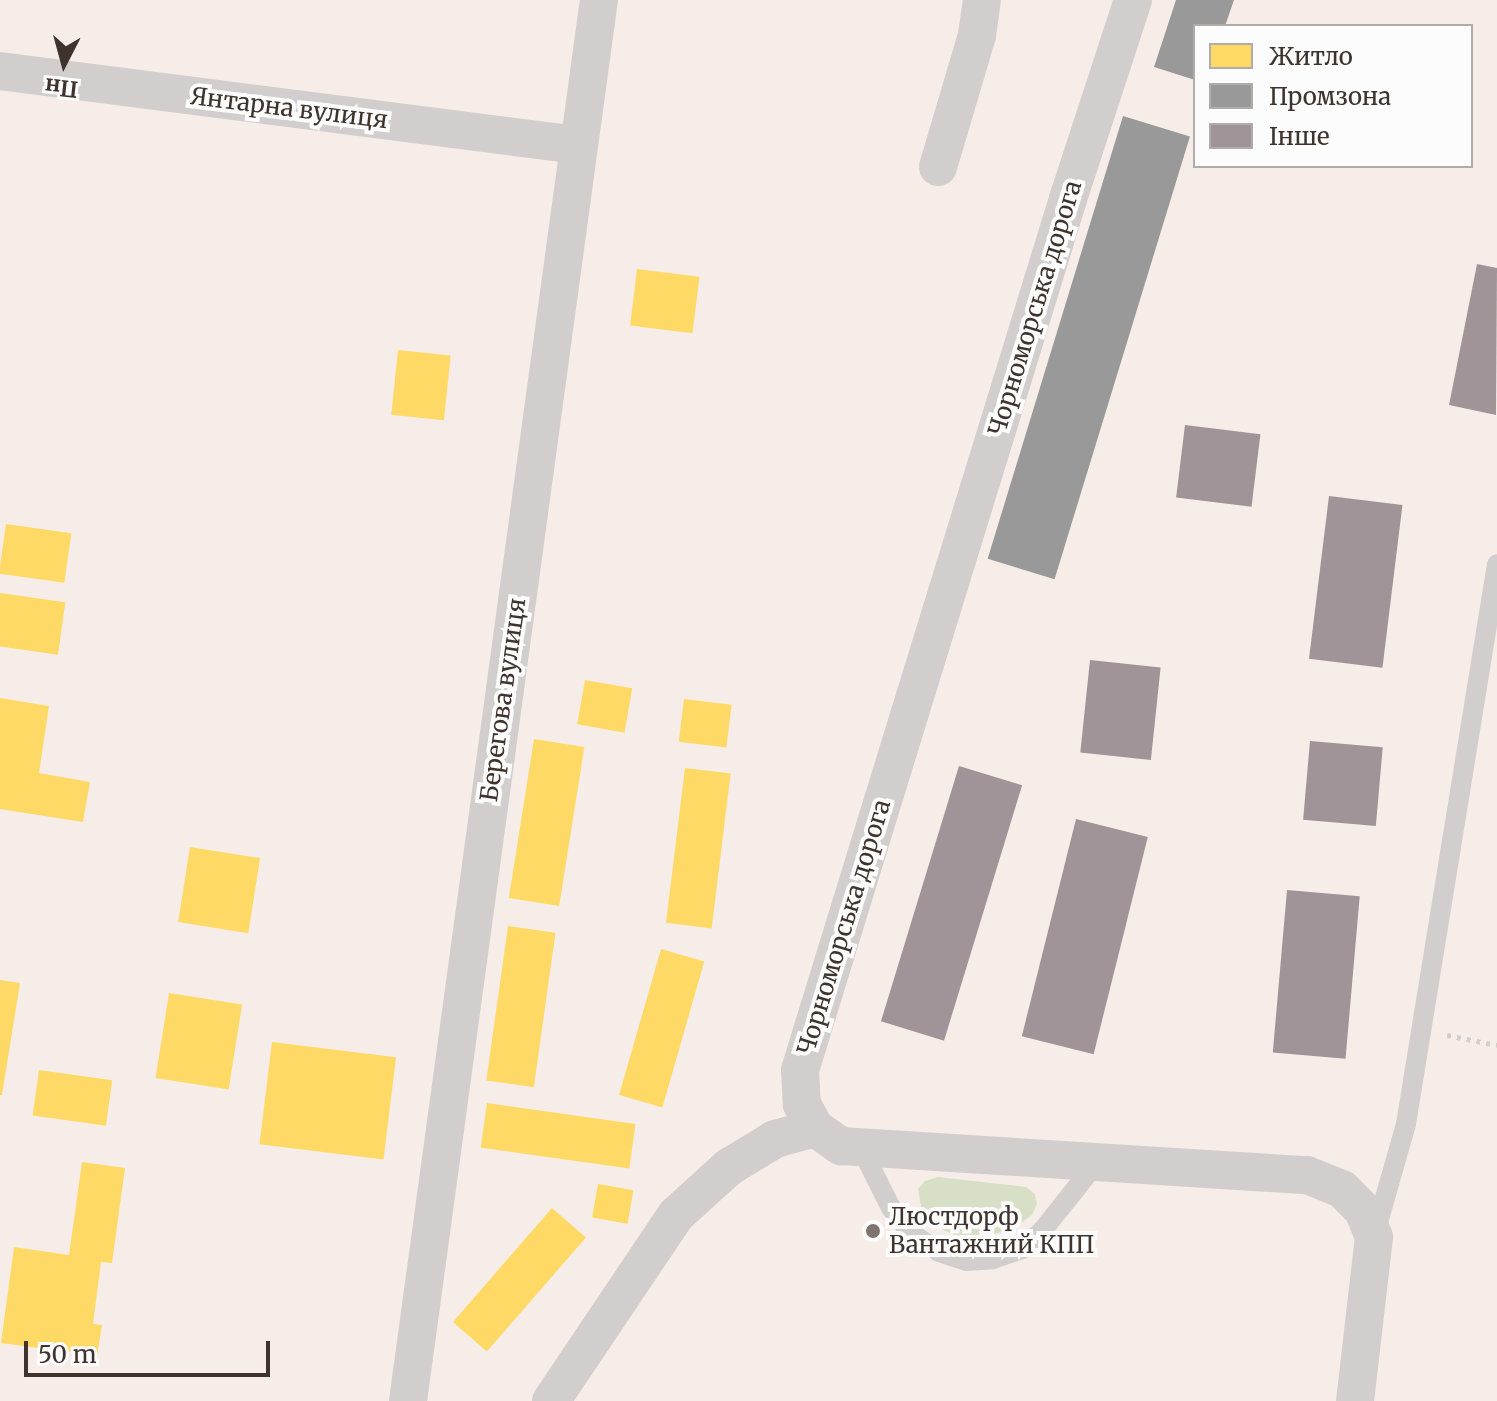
<!DOCTYPE html>
<html>
<head>
<meta charset="utf-8">
<style>
	body { margin:0 }
	#map { position:relative; width:1497px; height:1401px; overflow:hidden; background:#f7ede8; font-family:Merriweather,serif }
	div>[style] { position:absolute }
	[style*='--x'] { left:calc(var(--x)*1px); top:calc(var(--y)*1px); width:calc(var(--w)*1px); rotate:calc(var(--a)*1deg) }
	.green>* { inset:0; background:#d7e0c6 }
	.homes>* { inset:0; background:#ffd966; transform-origin:0 0 }
	.industry>* { inset:0; background:#999; transform-origin:0 0 }
	.building>* { inset:0; background:#a09499; transform-origin:0 0 }
	.path>* { height:5px; margin-top:-2.5px; transform-origin:0; background:repeating-linear-gradient(90deg,#d1cecb 0 4px,transparent 0 10px) }
	.lane>* { height:20px; margin:-10px; padding:0 10px; transform-origin:10px; border-radius:10px; background:#d2cecd }
	.street>* { height:38px; margin:-19px; padding:0 19px; transform-origin:19px; border-radius:19px; background:#d2cecd }
	.dots>* { width:22px; height:22px; translate:-50% -50%; box-sizing:border-box; border:4px solid #fcfcfc; border-radius:50% }
	span { translate:-50% -50%; white-space:nowrap; text-align:center; line-height:1.15; -webkit-text-stroke:8px #fcfcfc; paint-order:stroke }
	.street-label { font-size:24px; color:#3f332e }
	.poi-label { font-size:24px; color:#3f332e }
	.left { translate:0 -50%; text-align:left }
	.legend { position:absolute; left:1193px; top:24px; width:280px; height:144px; box-sizing:border-box; background:#fcfcfc; border:2px solid #b0acaa; margin:0; padding:10px 14px; list-style:none; font-size:24px; color:#3f332e }
	.legend li { display:flex; align-items:center; gap:16px; height:40px }
	.legend b { width:40px; border:2px solid #b0acaa }
	.north { position:absolute; left:24px; top:24px; width:80px; height:80px; -webkit-text-stroke:6px #fcfcfc; paint-order:stroke; rotate:186deg; font-size:22px; font-weight:700; line-height:32px; text-align:center; color:#3f332e }
	.north::after { content:''; display:block; margin:auto; width:28px; height:36px; background:#3f332e; clip-path:polygon(50% 0,100% 100%,50% 72%,0 100%) }
	.scale { position:absolute; left:24px; top:1341px; width:246px; height:36px; box-sizing:border-box; border:4px solid #3f332e; border-top:0; padding-left:10px; font-size:24px; line-height:28px; white-space:nowrap; color:#3f332e; -webkit-text-stroke:6px #fcfcfc; paint-order:stroke }
</style>
</head>
<body>
<div id="map">
	<div class="green">
		<div style="clip-path:polygon(938px 1177px,1026px 1187px,1035px 1194px,1037px 1204px,1032px 1215px,1015px 1227px,978px 1240px,959px 1237px,941px 1229px,922px 1212px,918px 1189px,925px 1181px)"></div>
	</div>
	<div class="homes">
		<div style="left:637px;top:269px;width:63px;height:57px;rotate:7deg"></div>
		<div style="left:398px;top:350px;width:53px;height:65px;rotate:6deg"></div>
		<div style="left:6px;top:524px;width:66px;height:50px;rotate:8deg"></div>
		<div style="left:0;top:593px;width:66px;height:53px;rotate:8deg"></div>
		<div style="left:585px;top:680px;width:48px;height:45px;rotate:10deg"></div>
		<div style="clip-path:polygon(0 698px,49px 706px,39px 773px,90px 782px,83px 822px,0 809px)"></div>
		<div style="left:684px;top:699px;width:48px;height:43px;rotate:7deg"></div>
		<div style="left:534px;top:739px;width:51px;height:161px;rotate:9deg"></div>
		<div style="left:685px;top:768px;width:46px;height:156px;rotate:7deg"></div>
		<div style="left:190px;top:847px;width:71px;height:76px;rotate:9deg"></div>
		<div style="left:508px;top:926px;width:48px;height:156px;rotate:8deg"></div>
		<div style="left:661px;top:949px;width:45px;height:152px;rotate:16deg"></div>
		<div style="clip-path:polygon(0 980px,20px 983px,2px 1095px,0 1095px)"></div>
		<div style="left:169px;top:993px;width:74px;height:86px;rotate:9deg"></div>
		<div style="left:272px;top:1042px;width:125px;height:103px;rotate:7deg"></div>
		<div style="left:39px;top:1070px;width:74px;height:46px;rotate:8deg"></div>
		<div style="left:487px;top:1103px;width:150px;height:45px;rotate:8deg"></div>
		<div style="clip-path:polygon(82px 1162px,125px 1168px,112px 1263px,101px 1262px,93px 1324px,102px 1325px,97px 1356px,1px 1343px,14px 1247px,69px 1255px)"></div>
		<div style="left:598px;top:1184px;width:36px;height:34px;rotate:10deg"></div>
		<div style="left:552px;top:1208px;width:45px;height:151px;rotate:41deg"></div>
	</div>
	<div class="industry">
		<div style="clip-path:polygon(1176px 0,1234px 0,1225px 26px,1195px 26px,1195px 80px,1154px 67px)"></div>
		<div style="left:1123px;top:116px;width:70px;height:463px;rotate:17deg"></div>
	</div>
	<div class="building">
		<div style="clip-path:polygon(1477px 264px,1497px 268px,1496px 415px,1449px 405px)"></div>
		<div style="left:1185px;top:425px;width:76px;height:73px;rotate:7deg"></div>
		<div style="left:1329px;top:496px;width:74px;height:164px;rotate:7deg"></div>
		<div style="left:1090px;top:660px;width:71px;height:93px;rotate:6deg"></div>
		<div style="left:1310px;top:741px;width:73px;height:79px;rotate:5deg"></div>
		<div style="left:959px;top:766px;width:66px;height:267px;rotate:17deg"></div>
		<div style="left:1076px;top:819px;width:74px;height:224px;rotate:14deg"></div>
		<div style="left:1287px;top:890px;width:73px;height:163px;rotate:5deg"></div>
	</div>
	<div class="path">
		<div style="--x:1447;--y:1035;--w:51;--a:11.3"></div>
	</div>
	<div class="lane">
		<div style="--x:861;--y:1148;--w:67;--a:63.4"></div>
		<div style="--x:891;--y:1208;--w:32;--a:51"></div>
		<div style="--x:911;--y:1233;--w:34;--a:34"></div>
		<div style="--x:939;--y:1252;--w:29;--a:18"></div>
		<div style="--x:967;--y:1261;--w:26;--a:-4"></div>
		<div style="--x:993;--y:1259;--w:31;--a:-19"></div>
		<div style="--x:1022;--y:1249;--w:27;--a:-42"></div>
		<div style="--x:1042;--y:1231;--w:88;--a:-51.4"></div>
		<div style="--x:1375;--y:1233;--w:113;--a:-74.1"></div>
		<div style="--x:1406;--y:1124;--w:567;--a:-80.77"></div>
	</div>
	<div class="street">
		<div style="--x:1133;--y:0;--w:209;--a:108.1"></div>
		<div style="--x:1068;--y:199;--w:911;--a:107.1"></div>
		<div style="--x:800;--y:1070;--w:34;--a:87"></div>
		<div style="--x:802;--y:1104;--w:27;--a:62"></div>
		<div style="--x:815;--y:1128;--w:32;--a:35"></div>
		<div style="--x:841;--y:1146;--w:467;--a:3.6"></div>
		<div style="--x:1307;--y:1175;--w:38;--a:22"></div>
		<div style="--x:1342;--y:1189;--w:30;--a:45"></div>
		<div style="--x:1363;--y:1210;--w:29;--a:68"></div>
		<div style="--x:1374;--y:1237;--w:165;--a:96.6"></div>
		<div style="--x:0;--y:71;--w:583;--a:7.3"></div>
		<div style="--x:938;--y:167;--w:138;--a:-73.5"></div>
		<div style="--x:977;--y:35;--w:35;--a:-82"></div>
		<div style="--x:408;--y:1401;--w:1414;--a:-82.24"></div>
		<div style="--x:551;--y:1401;--w:224;--a:-56.1"></div>
		<div style="--x:676;--y:1215;--w:72;--a:-42.2"></div>
		<div style="--x:729;--y:1167;--w:54;--a:-31.3"></div>
		<div style="--x:775;--y:1139;--w:41;--a:-15.4"></div>
	</div>
	<div class="dots">
		<div style="left:873px;top:1231px;background:#7f746f"></div>
	</div>
	<div class="street-label">
		<span style="left:289px;top:108px;rotate:7deg">Янтарна вулиця</span>
		<span style="left:1035px;top:308px;rotate:-73deg">Чорноморська дорога</span>
		<span style="left:503px;top:700px;rotate:-82deg">Берегова вулиця</span>
		<span style="left:844px;top:927px;rotate:-73deg">Чорноморська дорога</span>
	</div>
	<div class="poi-label">
		<span class="left" style="left:889px;top:1231px">Люстдорф<br>Вантажний КПП</span>
	</div>
	<ul class="legend">
	<li><b style="height:22px;background:#ffd966"></b>Житло</li>
	<li><b style="height:22px;background:#999"></b>Промзона</li>
	<li><b style="height:22px;background:#a09499"></b>Інше</li>
	</ul>
	<div class="north">Пн</div>
	<div class="scale">50 m</div>
</div>
</body>
</html>
